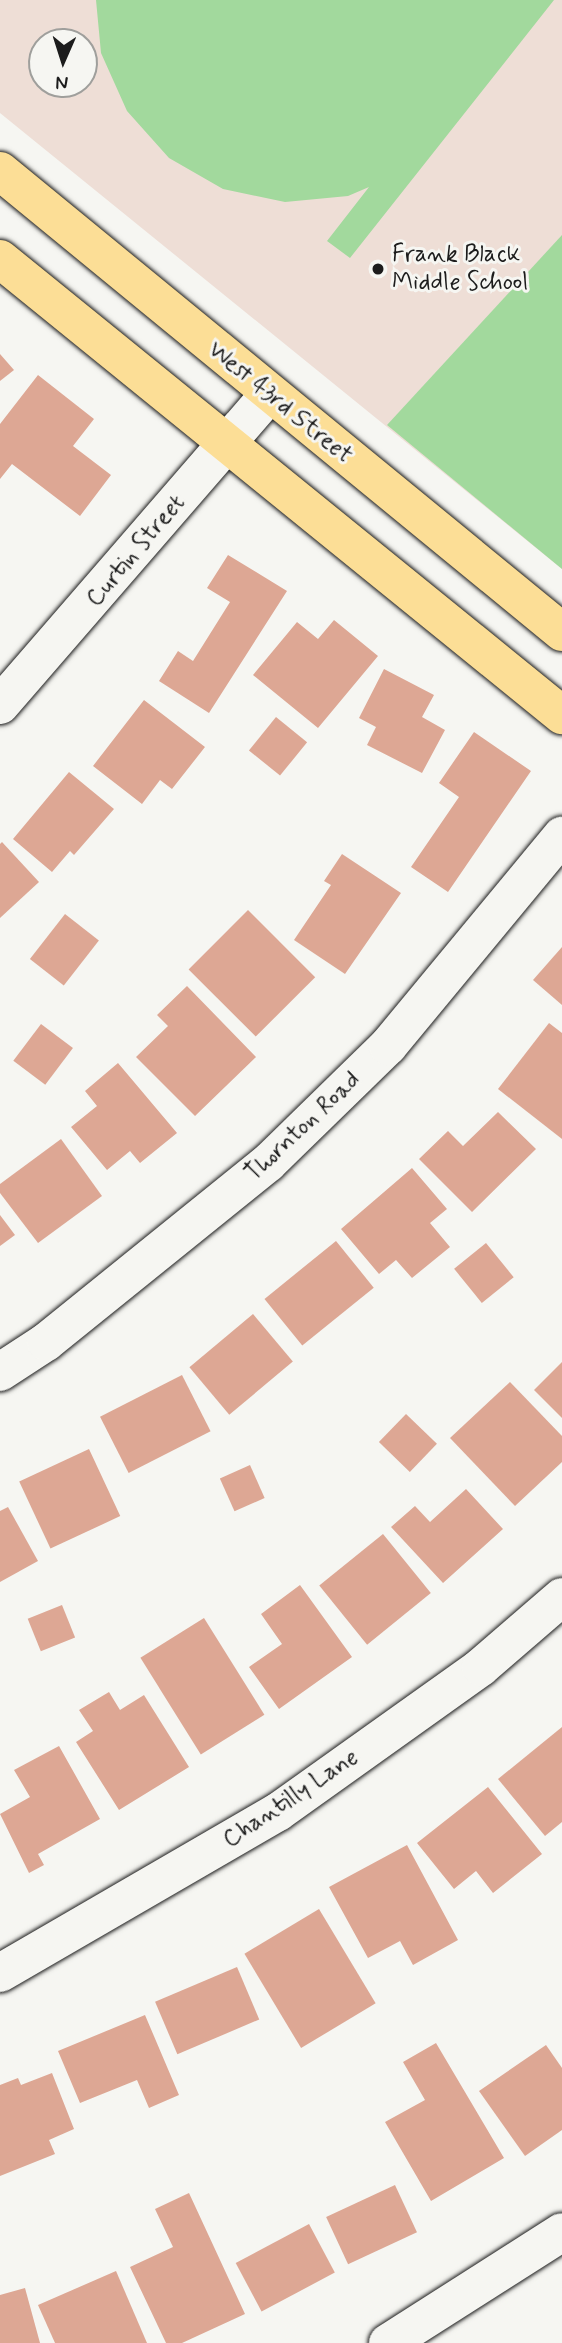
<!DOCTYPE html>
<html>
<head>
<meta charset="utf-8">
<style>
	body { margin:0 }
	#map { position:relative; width:562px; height:2343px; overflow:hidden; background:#f6f6f2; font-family:Mynerve,sans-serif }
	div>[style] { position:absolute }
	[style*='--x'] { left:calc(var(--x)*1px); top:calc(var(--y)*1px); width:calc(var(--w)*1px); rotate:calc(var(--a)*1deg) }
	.built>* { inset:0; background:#eeded6 }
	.green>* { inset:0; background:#a2d99d }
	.building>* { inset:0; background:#dda794; transform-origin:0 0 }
	.roads { filter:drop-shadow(0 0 2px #1c1c1c) drop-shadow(0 0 2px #1c1c1c) }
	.minor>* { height:38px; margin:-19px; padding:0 19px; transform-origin:19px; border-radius:19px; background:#f6f6f2 }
	.major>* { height:38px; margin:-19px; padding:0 19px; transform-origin:19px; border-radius:19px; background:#fcde96 }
	.dots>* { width:19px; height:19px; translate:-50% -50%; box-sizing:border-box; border:4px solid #f6f6f2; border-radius:50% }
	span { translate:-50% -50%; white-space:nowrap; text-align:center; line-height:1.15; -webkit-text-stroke:6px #f6f6f2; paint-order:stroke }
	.poi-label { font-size:24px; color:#1c1c1c }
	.left { translate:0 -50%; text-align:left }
	.street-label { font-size:24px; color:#1c1c1c }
	.north { position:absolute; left:28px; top:28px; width:70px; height:70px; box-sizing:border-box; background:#f6f6f2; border:2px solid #9f9f9c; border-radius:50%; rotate:183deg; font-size:19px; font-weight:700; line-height:28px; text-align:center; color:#1c1c1c }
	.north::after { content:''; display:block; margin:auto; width:24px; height:32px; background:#1c1c1c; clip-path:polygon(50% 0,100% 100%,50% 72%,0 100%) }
</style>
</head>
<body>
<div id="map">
	<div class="built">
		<div style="clip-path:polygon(evenodd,0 0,562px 0,562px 569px,0 113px,0 0,42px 42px,84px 42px,84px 84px,42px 84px,42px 42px)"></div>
	</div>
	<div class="green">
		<div style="clip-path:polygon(96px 0,554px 0,350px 258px,327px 241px,369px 187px,348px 196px,285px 202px,223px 189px,169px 158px,127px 111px,101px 53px)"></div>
		<div style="clip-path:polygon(562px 235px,562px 569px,387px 425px)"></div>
	</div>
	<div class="building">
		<div style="clip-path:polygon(0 354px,14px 370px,0 381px)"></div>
		<div style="clip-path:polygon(38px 375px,94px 419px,73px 446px,111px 475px,80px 516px,12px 464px,0 479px,0 424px)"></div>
		<div style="clip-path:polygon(228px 555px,287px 591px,209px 713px,159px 681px,178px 651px,193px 661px,230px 602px,207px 588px)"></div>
		<div style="clip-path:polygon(334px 620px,378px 656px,318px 728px,253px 675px,297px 622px,318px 639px)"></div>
		<div style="clip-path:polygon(384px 669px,434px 695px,422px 717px,445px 730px,422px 773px,367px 745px,376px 727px,359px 718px)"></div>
		<div style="clip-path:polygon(144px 700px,205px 747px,172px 789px,160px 780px,142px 804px,93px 766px)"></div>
		<div style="left:276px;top:717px;width:40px;height:43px;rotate:39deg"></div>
		<div style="clip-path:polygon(474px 732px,531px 771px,448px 892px,411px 867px,459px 797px,439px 783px)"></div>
		<div style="clip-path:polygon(69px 772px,114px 809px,74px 855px,70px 851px,52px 872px,13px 839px)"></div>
		<div style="clip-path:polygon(2px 842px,39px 882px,0 918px,0 844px)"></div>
		<div style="clip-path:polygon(342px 854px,401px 893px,345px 974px,294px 940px,331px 885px,324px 881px)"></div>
		<div style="left:248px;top:910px;width:95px;height:84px;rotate:45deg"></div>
		<div style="left:65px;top:914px;width:43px;height:57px;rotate:38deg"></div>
		<div style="clip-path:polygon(562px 947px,562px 1005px,533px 980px)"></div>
		<div style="clip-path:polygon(187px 986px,256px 1057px,195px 1116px,136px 1057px,168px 1026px,157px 1015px)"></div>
		<div style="clip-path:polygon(549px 1023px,562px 1033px,562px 1139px,498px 1089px)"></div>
		<div style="left:41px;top:1024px;width:40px;height:46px;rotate:37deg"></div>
		<div style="clip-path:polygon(118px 1063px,177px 1133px,140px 1163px,130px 1151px,107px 1170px,71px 1127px,97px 1106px,85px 1091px)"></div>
		<div style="clip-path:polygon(498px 1112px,536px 1149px,472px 1212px,419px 1159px,448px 1131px,463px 1146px)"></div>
		<div style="clip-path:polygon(61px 1139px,102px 1196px,38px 1243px,0 1193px,0 1184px)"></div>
		<div style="clip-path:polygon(412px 1168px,447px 1209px,430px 1223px,450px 1247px,412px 1278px,396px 1260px,379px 1274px,341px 1229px)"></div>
		<div style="clip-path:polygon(0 1215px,15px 1235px,0 1246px)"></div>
		<div style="left:336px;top:1241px;width:60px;height:92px;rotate:51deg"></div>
		<div style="left:486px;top:1243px;width:44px;height:41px;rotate:51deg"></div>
		<div style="left:253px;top:1314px;width:62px;height:83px;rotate:50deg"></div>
		<div style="clip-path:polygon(562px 1362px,562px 1418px,534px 1390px)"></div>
		<div style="left:182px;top:1375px;width:63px;height:92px;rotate:63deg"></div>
		<div style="clip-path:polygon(510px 1382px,562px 1436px,562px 1462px,515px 1506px,450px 1438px)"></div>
		<div style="left:406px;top:1414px;width:43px;height:39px;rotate:44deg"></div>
		<div style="left:89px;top:1449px;width:74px;height:77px;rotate:65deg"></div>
		<div style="left:250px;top:1465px;width:36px;height:33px;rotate:66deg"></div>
		<div style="clip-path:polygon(466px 1489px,503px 1529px,443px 1583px,391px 1527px,415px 1506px,430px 1522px)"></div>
		<div style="clip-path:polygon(8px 1507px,38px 1561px,0 1582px,0 1511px)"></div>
		<div style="left:383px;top:1534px;width:76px;height:82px;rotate:51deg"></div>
		<div style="clip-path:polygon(300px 1585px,352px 1657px,279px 1709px,249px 1667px,282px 1644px,261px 1614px)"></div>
		<div style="left:62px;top:1605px;width:35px;height:37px;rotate:68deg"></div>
		<div style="left:204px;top:1618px;width:114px;height:75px;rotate:58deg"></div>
		<div style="clip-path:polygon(109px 1692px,120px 1710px,144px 1695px,189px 1767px,119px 1810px,76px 1742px,93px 1731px,79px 1710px)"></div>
		<div style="clip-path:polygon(562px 1727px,562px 1822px,545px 1836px,498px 1779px)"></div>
		<div style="clip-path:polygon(59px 1746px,100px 1819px,38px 1854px,44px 1865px,29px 1873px,0 1814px,30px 1797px,14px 1770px)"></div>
		<div style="clip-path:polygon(488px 1787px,542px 1854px,493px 1893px,476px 1871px,454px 1889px,417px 1843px)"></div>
		<div style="clip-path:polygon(407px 1845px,458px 1940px,413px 1965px,400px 1941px,368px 1958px,329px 1887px)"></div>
		<div style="left:319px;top:1909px;width:110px;height:87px;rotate:59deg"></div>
		<div style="left:237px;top:1967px;width:57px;height:89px;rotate:67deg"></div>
		<div style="clip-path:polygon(145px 2015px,179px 2095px,149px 2108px,137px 2080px,80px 2103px,58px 2051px)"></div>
		<div style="clip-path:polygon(436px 2043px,504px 2158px,431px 2201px,385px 2122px,425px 2100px,403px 2062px)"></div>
		<div style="clip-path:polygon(546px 2045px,562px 2068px,562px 2130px,525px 2156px,479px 2091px)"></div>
		<div style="clip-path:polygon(52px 2073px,74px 2129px,49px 2140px,55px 2154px,0 2176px,0 2085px,18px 2078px,21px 2085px)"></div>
		<div style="left:395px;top:2185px;width:52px;height:76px;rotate:65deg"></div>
		<div style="clip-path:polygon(189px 2193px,245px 2314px,182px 2343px,166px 2343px,130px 2267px,173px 2247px,155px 2209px)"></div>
		<div style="left:309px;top:2224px;width:55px;height:83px;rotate:62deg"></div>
		<div style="clip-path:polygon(116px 2271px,147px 2343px,55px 2343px,38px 2305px)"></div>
		<div style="clip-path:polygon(25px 2288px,40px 2343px,0 2343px,0 2295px)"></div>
	</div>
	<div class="roads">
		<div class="minor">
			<div style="--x:0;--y:705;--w:411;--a:-49.1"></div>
			<div style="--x:0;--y:1372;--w:55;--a:-33.1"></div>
			<div style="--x:46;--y:1342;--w:285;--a:-38.9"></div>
			<div style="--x:268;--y:1163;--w:168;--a:-44.3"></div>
			<div style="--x:388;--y:1046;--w:273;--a:-50.4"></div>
			<div style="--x:0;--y:1973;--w:321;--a:-30.1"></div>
			<div style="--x:278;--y:1812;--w:249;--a:-35.5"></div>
			<div style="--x:481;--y:1667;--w:107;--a:-40.8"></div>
			<div style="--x:388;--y:2343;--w:206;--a:-32.5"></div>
		</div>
		<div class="major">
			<div style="--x:0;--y:171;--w:727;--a:39.36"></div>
			<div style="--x:0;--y:259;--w:724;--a:39.06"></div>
		</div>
	</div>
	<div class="dots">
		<div style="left:378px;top:269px;background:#1c1c1c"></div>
	</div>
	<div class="poi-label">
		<span class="left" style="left:392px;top:269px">Frank Black<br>Middle School</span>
	</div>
	<div class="street-label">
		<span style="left:280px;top:403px;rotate:39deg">West 43rd Street</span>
		<span style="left:136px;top:551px;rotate:-50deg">Curtin Street</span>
		<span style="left:303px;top:1127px;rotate:-43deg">Thornton Road</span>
		<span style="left:291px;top:1799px;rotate:-34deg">Chantilly Lane</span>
	</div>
	<div class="north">N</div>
</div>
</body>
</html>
